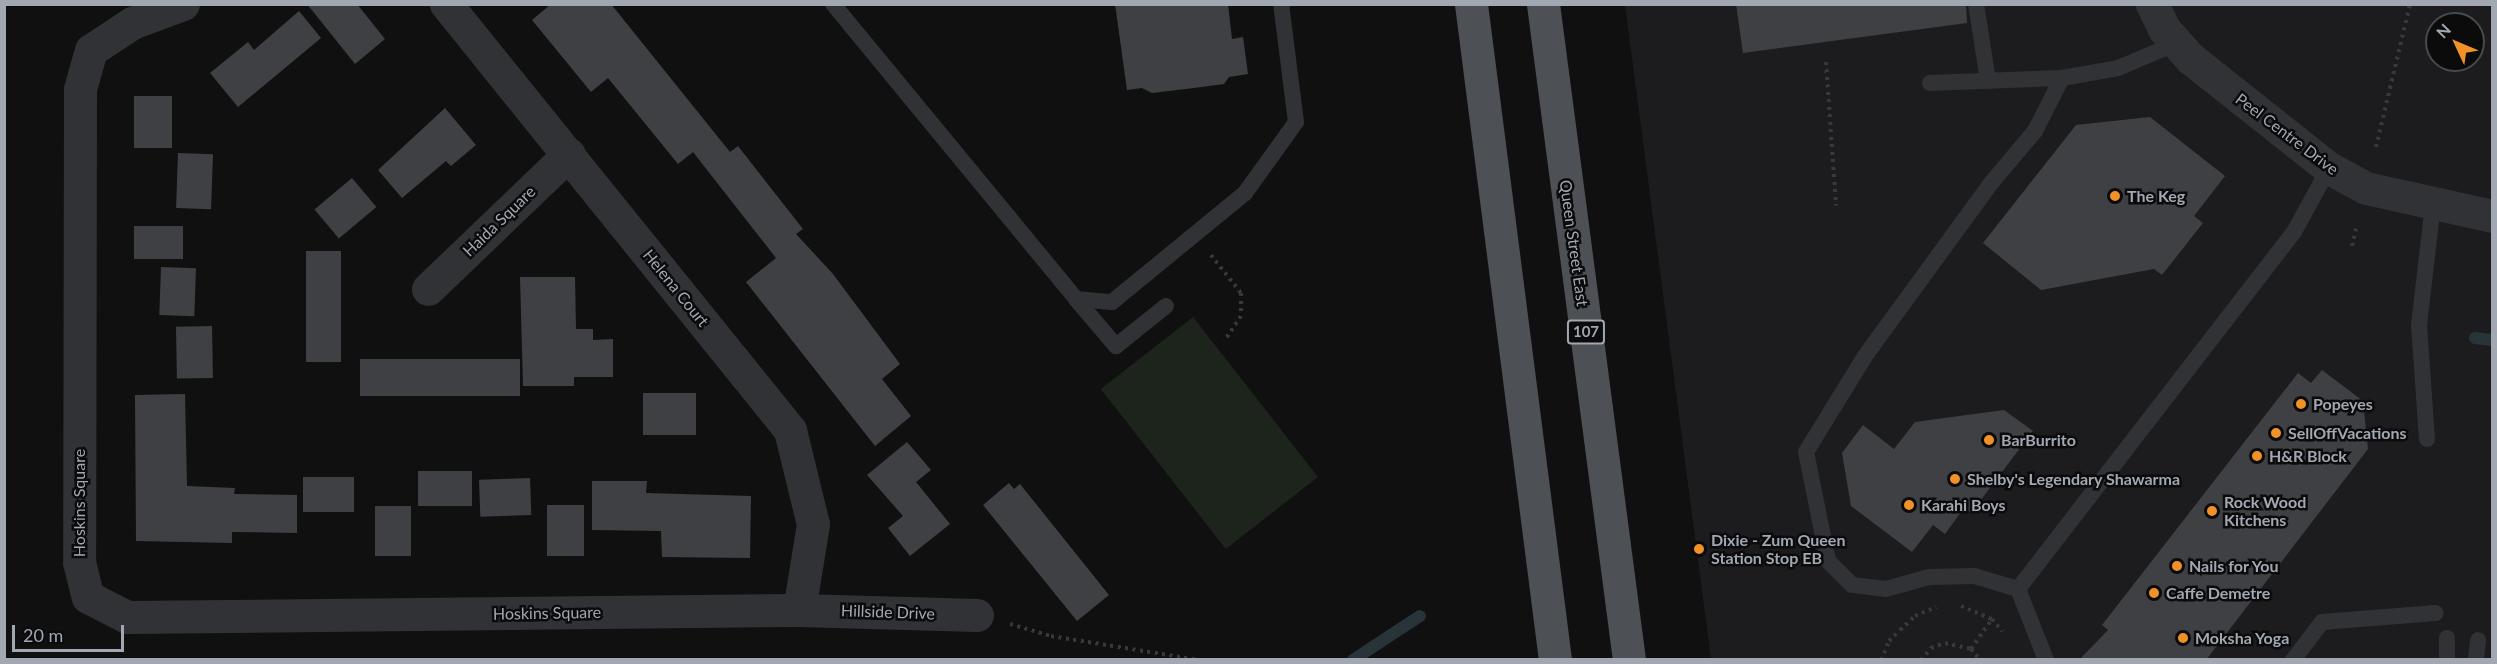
<!DOCTYPE html>
<html>
<head>
<meta charset="utf-8">
<style>
	body { margin:0 }
	#map { position:relative; width:2497px; height:664px; overflow:hidden; background:#101011; font-family:Lato,sans-serif }
	div>[style] { position:absolute }
	[style*='--x'] { left:calc(var(--x)*1px); top:calc(var(--y)*1px); width:calc(var(--w)*1px); rotate:calc(var(--a)*1deg) }
	.built>* { inset:0; background:#1c1c1e }
	.green>* { inset:0; background:#1c241c; transform-origin:0 0 }
	.stream>* { height:12px; margin:-6px; padding:0 6px; transform-origin:6px; border-radius:6px; background:#293439 }
	.building>* { inset:0; background:#3f4044; transform-origin:0 0 }
	.path>* { height:4px; margin-top:-2px; transform-origin:0; background:repeating-linear-gradient(90deg,#37393d 0 3px,transparent 0 7.5px) }
	.service>* { height:16px; margin:-8px; padding:0 8px; transform-origin:8px; border-radius:8px; background:#313236 }
	.minor>* { height:33px; margin:-16.5px; padding:0 16.5px; transform-origin:16.5px; border-radius:16.5px; background:#313236 }
	.primary>* { height:33px; margin:-16.5px; padding:0 16.5px; transform-origin:16.5px; border-radius:16.5px; background:#4d5055 }
	.dots>* { width:16px; height:16px; translate:-50% -50%; box-sizing:border-box; border:3px solid #0b0b0c; border-radius:50% }
	span { translate:-50% -50%; white-space:nowrap; text-align:center; line-height:1.15; -webkit-text-stroke:5px #0b0b0c; paint-order:stroke }
	.shield-label span { padding:2px 4px; background:#0b0b0c; border:2px solid; border-radius:4px; -webkit-text-stroke-width:0 }
	.shield-label { font-size:15px; color:#a1a8b2; font-weight:700 }
	.street-label { font-size:16px; color:#a1a8b2 }
	.poi-label { font-size:16px; color:#a1a8b2; font-weight:700 }
	.left { translate:0 -50%; text-align:left }
	.frame { position:absolute; inset:0; border:6px solid #a1a8b2; pointer-events:none }
	.north { position:absolute; left:2425px; top:12px; width:60px; height:60px; box-sizing:border-box; background:#0b0b0c; border:2px solid #474a4e; border-radius:50%; rotate:314deg; font-size:16px; font-weight:700; line-height:24px; text-align:center; color:#a1a8b2 }
	.north::after { content:''; display:block; margin:auto; width:21px; height:27px; background:#f19228; clip-path:polygon(50% 0,100% 100%,50% 72%,0 100%) }
	.scale { position:absolute; left:12px; top:625px; width:112px; height:27px; box-sizing:border-box; border:3px solid #a1a8b2; border-top:0; padding-left:8px; font-size:18px; line-height:21px; white-space:nowrap; color:#a1a8b2; -webkit-text-stroke:4px #0b0b0c; paint-order:stroke }
</style>
</head>
<body>
<div id="map">
	<div class="built">
		<div style="clip-path:polygon(evenodd,1625px 5px,2492px 5px,2492px 659px,1711px 659px,1625px 5px,2437px 24px,2473px 24px,2473px 60px,2437px 60px,2437px 24px)"></div>
	</div>
	<div class="green">
		<div style="left:1193px;top:317px;width:203px;height:117px;rotate:52deg"></div>
	</div>
	<div class="stream">
		<div style="--x:2475;--y:338;--w:17;--a:7"></div>
		<div style="--x:1353;--y:660;--w:80;--a:-33.3"></div>
	</div>
	<div class="building">
		<div style="clip-path:polygon(307px 4px,357px 4px,385px 39px,355px 64px)"></div>
		<div style="clip-path:polygon(551px 4px,611px 4px,730px 152px,738px 146px,803px 229px,796px 234px,833px 274px,900px 364px,882px 379px,911px 416px,875px 446px,746px 282px,776px 258px,693px 152px,678px 164px,608px 78px,591px 92px,532px 20px)"></div>
		<div style="clip-path:polygon(1115px 4px,1228px 4px,1232px 39px,1243px 37px,1248px 74px,1229px 77px,1224px 84px,1194px 88px,1152px 93px,1142px 88px,1127px 90px)"></div>
		<div style="clip-path:polygon(1736px 4px,1966px 4px,1967px 23px,1743px 53px)"></div>
		<div style="clip-path:polygon(299px 11px,321px 38px,238px 107px,210px 73px,248px 42px,254px 50px)"></div>
		<div style="left:134px;top:96px;width:38px;height:52px"></div>
		<div style="clip-path:polygon(445px 108px,476px 145px,451px 166px,446px 161px,402px 198px,378px 170px)"></div>
		<div style="clip-path:polygon(2150px 117px,2225px 176px,2194px 216px,2203px 223px,2162px 275px,2154px 269px,2041px 290px,1983px 243px,2076px 125px)"></div>
		<div style="left:178px;top:153px;width:35px;height:55px;rotate:2deg"></div>
		<div style="left:352px;top:178px;width:38px;height:49px;rotate:50deg"></div>
		<div style="left:134px;top:226px;width:49px;height:33px"></div>
		<div style="left:306px;top:251px;width:35px;height:111px"></div>
		<div style="left:161px;top:267px;width:35px;height:48px;rotate:2deg"></div>
		<div style="clip-path:polygon(520px 277px,575px 277px,576px 329px,593px 329px,593px 340px,613px 339px,613px 377px,574px 377px,574px 386px,523px 386px)"></div>
		<div style="left:212px;top:326px;width:52px;height:36px;rotate:89deg"></div>
		<div style="left:360px;top:359px;width:160px;height:37px"></div>
		<div style="clip-path:polygon(2322px 370px,2363px 401px,2368px 449px,2206px 660px,2079px 660px,2108px 630px,2102px 625px,2298px 373px,2311px 383px)"></div>
		<div style="left:643px;top:393px;width:53px;height:42px"></div>
		<div style="clip-path:polygon(185px 394px,187px 486px,235px 488px,234px 494px,297px 495px,297px 533px,232px 532px,232px 543px,136px 541px,135px 395px)"></div>
		<div style="clip-path:polygon(2004px 410px,2033px 431px,1971px 513px,1964px 508px,1945px 534px,1933px 525px,1912px 552px,1851px 506px,1842px 453px,1863px 425px,1894px 449px,1915px 422px)"></div>
		<div style="clip-path:polygon(907px 442px,931px 470px,916px 482px,950px 524px,910px 556px,888px 528px,903px 516px,867px 475px)"></div>
		<div style="left:418px;top:471px;width:54px;height:35px"></div>
		<div style="left:303px;top:477px;width:51px;height:35px"></div>
		<div style="left:530px;top:478px;width:37px;height:51px;rotate:88deg"></div>
		<div style="clip-path:polygon(592px 481px,647px 481px,646px 493px,751px 496px,750px 558px,662px 557px,661px 531px,592px 530px)"></div>
		<div style="clip-path:polygon(1009px 483px,1014px 489px,1020px 484px,1109px 595px,1077px 621px,983px 505px)"></div>
		<div style="left:547px;top:505px;width:37px;height:51px"></div>
		<div style="left:411px;top:506px;width:50px;height:36px;rotate:90deg"></div>
	</div>
	<div class="path">
		<div style="--x:1826;--y:62;--w:144;--a:86"></div>
		<div style="--x:2376;--y:147;--w:147;--a:-76.6"></div>
		<div style="--x:2352;--y:246;--w:22;--a:-77"></div>
		<div style="--x:1211;--y:255;--w:48;--a:51.7"></div>
		<div style="--x:1241;--y:293;--w:23;--a:90"></div>
		<div style="--x:1241;--y:316;--w:30;--a:124"></div>
		<div style="--x:1961;--y:606;--w:34;--a:23"></div>
		<div style="--x:1992;--y:619;--w:16;--a:50"></div>
		<div style="--x:1010;--y:624;--w:43;--a:16.3"></div>
		<div style="--x:1051;--y:636;--w:151;--a:9.2"></div>
		<div style="--x:1971;--y:649;--w:38;--a:-55"></div>
		<div style="--x:1881;--y:660;--w:21;--a:-67"></div>
		<div style="--x:1889;--y:641;--w:16;--a:-45"></div>
		<div style="--x:1900;--y:630;--w:21;--a:-43"></div>
		<div style="--x:1915;--y:616;--w:23;--a:-23"></div>
		<div style="--x:1921;--y:660;--w:16;--a:-50"></div>
		<div style="--x:1931;--y:648;--w:15;--a:-20"></div>
		<div style="--x:1945;--y:643;--w:27;--a:13"></div>
		<div style="--x:1971;--y:649;--w:14;--a:51"></div>
	</div>
	<div class="service">
		<div style="--x:833;--y:4;--w:382;--a:50.5"></div>
		<div style="--x:1076;--y:299;--w:36;--a:5"></div>
		<div style="--x:1112;--y:302;--w:172;--a:-39.3"></div>
		<div style="--x:1245;--y:193;--w:87;--a:-54.3"></div>
		<div style="--x:1296;--y:122;--w:119;--a:-97.2"></div>
		<div style="--x:1976;--y:4;--w:78;--a:81.1"></div>
		<div style="--x:1930;--y:83;--w:132;--a:-2.2"></div>
		<div style="--x:1076;--y:299;--w:62;--a:49.6"></div>
		<div style="--x:1116;--y:346;--w:64;--a:-38.7"></div>
		<div style="--x:2427;--y:439;--w:114;--a:-94"></div>
		<div style="--x:2419;--y:325;--w:122;--a:-83.4"></div>
		<div style="--x:2018;--y:589;--w:46;--a:-163.5"></div>
		<div style="--x:1974;--y:576;--w:45;--a:178.7"></div>
		<div style="--x:1929;--y:577;--w:45;--a:164.4"></div>
		<div style="--x:1886;--y:589;--w:34;--a:-173"></div>
		<div style="--x:1852;--y:585;--w:34;--a:-135"></div>
		<div style="--x:1828;--y:561;--w:111;--a:-101.4"></div>
		<div style="--x:1806;--y:452;--w:113;--a:-58.4"></div>
		<div style="--x:1865;--y:356;--w:215;--a:-53.9"></div>
		<div style="--x:1992;--y:182;--w:67;--a:-49.9"></div>
		<div style="--x:2035;--y:131;--w:59;--a:-63"></div>
		<div style="--x:2062;--y:78;--w:57;--a:-10.1"></div>
		<div style="--x:2118;--y:68;--w:62;--a:-22.8"></div>
		<div style="--x:2046;--y:660;--w:76;--a:-111.5"></div>
		<div style="--x:2018;--y:589;--w:451;--a:-52.3"></div>
		<div style="--x:2294;--y:232;--w:73;--a:-61.3"></div>
		<div style="--x:2293;--y:660;--w:48;--a:-52.7"></div>
		<div style="--x:2322;--y:622;--w:114;--a:-4.5"></div>
		<div style="--x:2447;--y:660;--w:22;--a:-90"></div>
		<div style="--x:2476;--y:660;--w:20;--a:-84"></div>
	</div>
	<div class="minor">
		<div style="--x:183;--y:4;--w:54;--a:159.6"></div>
		<div style="--x:132;--y:23;--w:49;--a:146.6"></div>
		<div style="--x:91;--y:50;--w:41;--a:105.8"></div>
		<div style="--x:80;--y:89;--w:473;--a:90.1"></div>
		<div style="--x:79;--y:562;--w:36;--a:76"></div>
		<div style="--x:88;--y:597;--w:44;--a:27.1"></div>
		<div style="--x:127;--y:617;--w:672;--a:-0.6"></div>
		<div style="--x:799;--y:610;--w:178;--a:1.6"></div>
		<div style="--x:446;--y:4;--w:548;--a:51.08"></div>
		<div style="--x:790;--y:430;--w:97;--a:76.3"></div>
		<div style="--x:813;--y:524;--w:87;--a:99.2"></div>
		<div style="--x:2152;--y:4;--w:28;--a:64"></div>
		<div style="--x:2164;--y:29;--w:39;--a:48"></div>
		<div style="--x:2190;--y:58;--w:177;--a:38.4"></div>
		<div style="--x:2329;--y:168;--w:42;--a:28.4"></div>
		<div style="--x:2366;--y:188;--w:129;--a:12.5"></div>
		<div style="--x:428;--y:289;--w:195;--a:-43.8"></div>
	</div>
	<div class="primary">
		<div style="--x:1471;--y:4;--w:661;--a:82.7"></div>
		<div style="--x:1543;--y:4;--w:662;--a:82.53"></div>
	</div>
	<div class="dots">
		<div style="left:2115px;top:196px;background:#f19228"></div>
		<div style="left:2301px;top:404px;background:#f19228"></div>
		<div style="left:2276px;top:433px;background:#f19228"></div>
		<div style="left:1989px;top:440px;background:#f19228"></div>
		<div style="left:2257px;top:456px;background:#f19228"></div>
		<div style="left:1955px;top:479px;background:#f19228"></div>
		<div style="left:1909px;top:505px;background:#f19228"></div>
		<div style="left:2212px;top:511px;background:#f19228"></div>
		<div style="left:1699px;top:549px;background:#f19228"></div>
		<div style="left:2177px;top:566px;background:#f19228"></div>
		<div style="left:2154px;top:593px;background:#f19228"></div>
		<div style="left:2183px;top:638px;background:#f19228"></div>
	</div>
	<div class="shield-label">
		<span style="left:1586px;top:332px">107</span>
	</div>
	<div class="street-label">
		<span style="left:2287px;top:134px;rotate:37deg">Peel Centre Drive</span>
		<span style="left:499px;top:221px;rotate:-44deg">Haida Square</span>
		<span style="left:1574px;top:243px;rotate:82deg">Queen Street East</span>
		<span style="left:676px;top:288px;rotate:51deg">Helena Court</span>
		<span style="left:79px;top:503px;rotate:-90deg">Hoskins Square</span>
		<span style="left:888px;top:612px;rotate:2deg">Hillside Drive</span>
		<span style="left:547px;top:613px;rotate:-1deg">Hoskins Square</span>
	</div>
	<div class="poi-label">
		<span class="left" style="left:2127px;top:196px">The Keg</span>
		<span class="left" style="left:2313px;top:404px">Popeyes</span>
		<span class="left" style="left:2288px;top:433px">SellOffVacations</span>
		<span class="left" style="left:2001px;top:440px">BarBurrito</span>
		<span class="left" style="left:2269px;top:456px">H&amp;R Block</span>
		<span class="left" style="left:1967px;top:479px">Shelby's Legendary Shawarma</span>
		<span class="left" style="left:2224px;top:511px">Rock Wood<br>Kitchens</span>
		<span class="left" style="left:1921px;top:505px">Karahi Boys</span>
		<span class="left" style="left:1711px;top:549px">Dixie - Zum Queen<br>Station Stop EB</span>
		<span class="left" style="left:2189px;top:566px">Nails for You</span>
		<span class="left" style="left:2166px;top:593px">Caffe Demetre</span>
		<span class="left" style="left:2195px;top:638px">Moksha Yoga</span>
	</div>
	<div class="frame"></div>
	<div class="north">N</div>
	<div class="scale">20 m</div>
</div>
</body>
</html>
